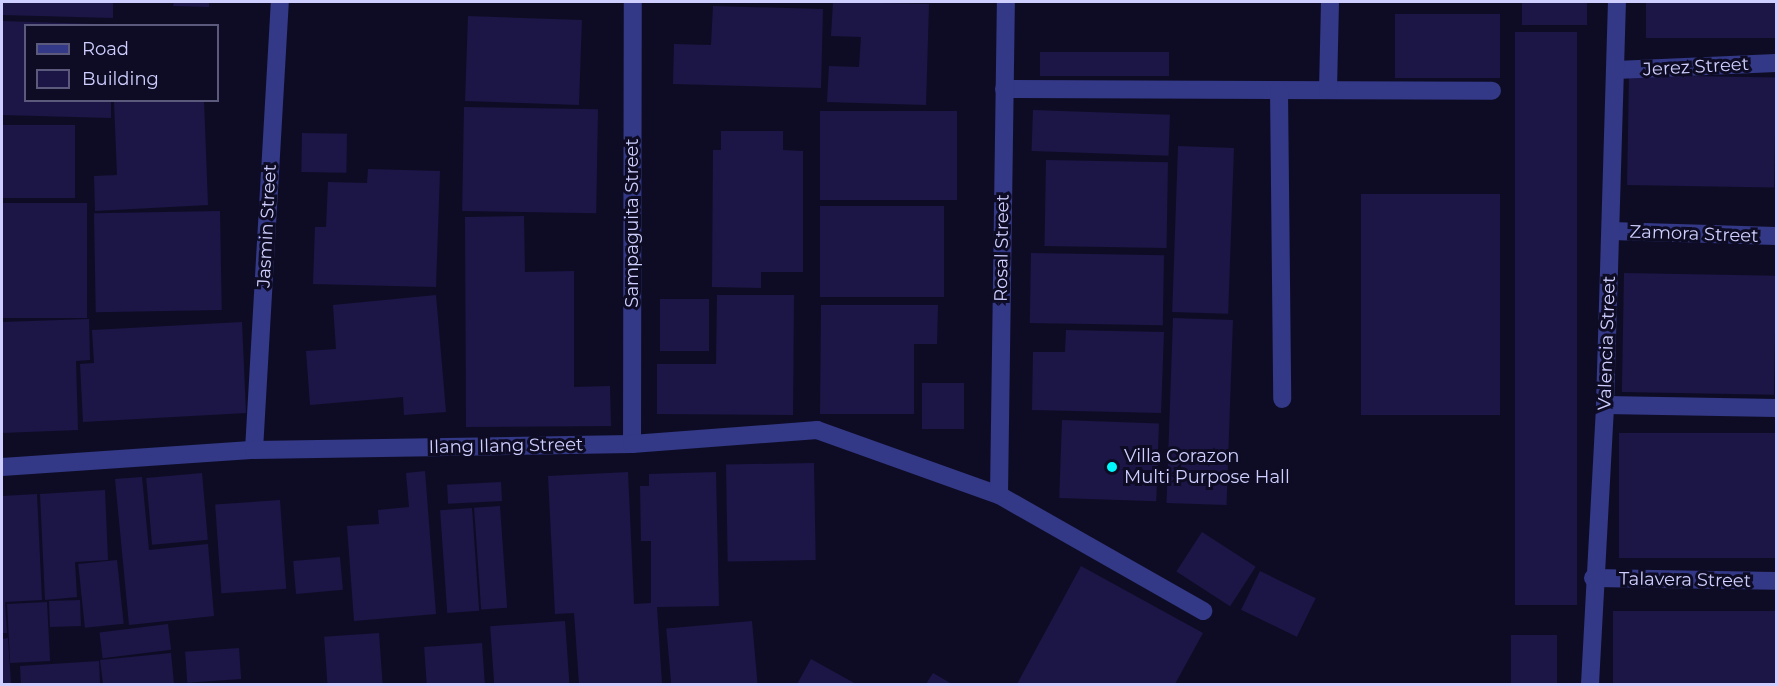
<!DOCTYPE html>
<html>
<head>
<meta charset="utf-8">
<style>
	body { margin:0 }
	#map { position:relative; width:1778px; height:686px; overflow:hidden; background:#0e0c24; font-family:Montserrat,sans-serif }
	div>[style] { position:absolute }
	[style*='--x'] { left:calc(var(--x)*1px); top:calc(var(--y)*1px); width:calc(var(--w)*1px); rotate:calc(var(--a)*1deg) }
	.building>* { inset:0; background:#1b1646; transform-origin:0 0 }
	.minor>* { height:18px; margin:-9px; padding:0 9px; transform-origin:9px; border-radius:9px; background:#333887 }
	.dots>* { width:16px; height:16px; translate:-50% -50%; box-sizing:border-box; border:3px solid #0e0c24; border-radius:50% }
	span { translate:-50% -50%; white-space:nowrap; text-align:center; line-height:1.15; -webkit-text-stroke:6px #0e0c24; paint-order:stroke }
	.street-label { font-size:18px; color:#cfcfff }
	.poi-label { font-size:18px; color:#cfcfff }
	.left { translate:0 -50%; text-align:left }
	.frame { position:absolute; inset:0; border:3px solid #cfcfff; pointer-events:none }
	.legend { position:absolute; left:24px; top:24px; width:195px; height:78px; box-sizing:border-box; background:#0e0c24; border:2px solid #5b5a7c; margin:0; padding:8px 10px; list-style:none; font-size:18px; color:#cfcfff }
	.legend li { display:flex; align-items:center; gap:12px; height:30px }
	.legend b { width:30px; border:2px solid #5b5a7c }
</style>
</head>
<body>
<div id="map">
	<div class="building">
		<div style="clip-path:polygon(2px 2px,113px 2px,113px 18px,2px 15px)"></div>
		<div style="clip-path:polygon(174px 2px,209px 2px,209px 7px,173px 6px)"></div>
		<div style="clip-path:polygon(833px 2px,929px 4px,926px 105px,827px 102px,829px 66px,859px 67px,861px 37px,831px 36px)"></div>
		<div style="left:1522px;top:2px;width:65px;height:23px"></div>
		<div style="left:1646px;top:2px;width:130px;height:36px"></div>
		<div style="clip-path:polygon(713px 6px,823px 9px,821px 88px,673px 84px,674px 44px,711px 45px)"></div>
		<div style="left:1395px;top:14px;width:105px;height:64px"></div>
		<div style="left:468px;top:16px;width:114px;height:85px;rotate:2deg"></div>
		<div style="clip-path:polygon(2px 21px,95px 24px,26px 26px,26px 100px,111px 100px,111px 118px,2px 115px)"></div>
		<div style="left:1515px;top:32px;width:62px;height:573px"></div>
		<div style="left:1169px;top:52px;width:24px;height:129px;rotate:90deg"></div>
		<div style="left:1629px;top:75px;width:147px;height:110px;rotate:1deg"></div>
		<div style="clip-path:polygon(204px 100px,208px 205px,95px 211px,94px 176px,117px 175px,114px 102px)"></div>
		<div style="left:464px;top:107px;width:134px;height:104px;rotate:1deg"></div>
		<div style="left:1033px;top:110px;width:137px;height:41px;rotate:2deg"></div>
		<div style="left:820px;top:111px;width:137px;height:89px"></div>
		<div style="left:2px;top:125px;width:73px;height:73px"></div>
		<div style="clip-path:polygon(721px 131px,783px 131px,783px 150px,803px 151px,803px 272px,761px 272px,761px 288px,712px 287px,713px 150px,721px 150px)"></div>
		<div style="left:302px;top:133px;width:45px;height:39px;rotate:1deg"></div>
		<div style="left:1178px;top:146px;width:56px;height:166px;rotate:2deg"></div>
		<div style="left:1046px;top:160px;width:122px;height:86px;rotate:1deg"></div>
		<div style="clip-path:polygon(368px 169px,440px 171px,436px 287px,313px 284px,315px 227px,326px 227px,328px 182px,367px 183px)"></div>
		<div style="left:1361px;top:194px;width:139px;height:221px"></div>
		<div style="left:87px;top:203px;width:115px;height:85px;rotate:90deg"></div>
		<div style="left:820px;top:206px;width:124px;height:91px"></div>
		<div style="left:220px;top:211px;width:99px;height:126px;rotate:89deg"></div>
		<div style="clip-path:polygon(524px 216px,525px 272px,574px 271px,574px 387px,610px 386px,611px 426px,466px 427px,465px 217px)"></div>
		<div style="left:1031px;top:253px;width:133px;height:70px;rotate:1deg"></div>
		<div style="left:1624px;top:273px;width:152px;height:119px;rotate:1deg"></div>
		<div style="clip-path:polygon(436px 295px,446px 412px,404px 415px,403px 397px,310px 405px,306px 351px,336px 349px,333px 305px)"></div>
		<div style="clip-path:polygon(717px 295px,794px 295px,793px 415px,657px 414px,657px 364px,716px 364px)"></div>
		<div style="left:660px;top:299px;width:49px;height:52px"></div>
		<div style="clip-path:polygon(821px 305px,938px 305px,937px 344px,914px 344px,914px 414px,820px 414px)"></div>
		<div style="left:1173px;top:318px;width:60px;height:185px;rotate:2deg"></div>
		<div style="clip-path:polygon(89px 319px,90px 360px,76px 361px,78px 430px,2px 433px,2px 322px)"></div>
		<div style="clip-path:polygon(242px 322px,246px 413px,83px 422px,80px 364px,94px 363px,92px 330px)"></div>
		<div style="clip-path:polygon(1066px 330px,1164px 332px,1161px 413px,1032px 410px,1033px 352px,1065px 352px)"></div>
		<div style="left:922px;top:383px;width:42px;height:46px"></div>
		<div style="left:1062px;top:420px;width:97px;height:78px;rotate:2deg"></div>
		<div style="left:1619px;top:433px;width:157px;height:125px"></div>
		<div style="left:814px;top:463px;width:97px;height:88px;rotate:89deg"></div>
		<div style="clip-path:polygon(425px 471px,436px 614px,354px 621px,347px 526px,379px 524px,378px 510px,409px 507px,406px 473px)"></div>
		<div style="clip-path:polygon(628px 472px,634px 604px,651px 603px,651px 541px,641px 541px,640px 486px,649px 486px,649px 474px,716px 472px,719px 606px,657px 607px,662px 684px,579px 684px,574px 613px,555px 614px,548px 476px)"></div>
		<div style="left:202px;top:473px;width:67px;height:56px;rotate:85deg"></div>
		<div style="clip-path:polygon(142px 477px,149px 550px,208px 544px,214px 616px,129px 625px,115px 479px)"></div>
		<div style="left:501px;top:482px;width:19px;height:54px;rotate:87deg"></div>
		<div style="clip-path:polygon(105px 490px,108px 560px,75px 562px,77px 597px,45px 600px,40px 494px)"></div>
		<div style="clip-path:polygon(37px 494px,42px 600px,5px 602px,7px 633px,2px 633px,2px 496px)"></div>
		<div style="left:280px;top:500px;width:89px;height:65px;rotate:86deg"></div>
		<div style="left:500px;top:506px;width:102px;height:26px;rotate:86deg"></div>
		<div style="left:472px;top:508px;width:103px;height:32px;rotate:86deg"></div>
		<div style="left:1202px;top:532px;width:64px;height:47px;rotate:33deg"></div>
		<div style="left:340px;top:557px;width:33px;height:47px;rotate:85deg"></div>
		<div style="left:117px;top:560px;width:64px;height:39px;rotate:84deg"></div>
		<div style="clip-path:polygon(1081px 566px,1203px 633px,1175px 684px,1017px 684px)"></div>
		<div style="left:1260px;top:571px;width:62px;height:43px;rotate:26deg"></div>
		<div style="left:80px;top:600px;width:26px;height:31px;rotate:88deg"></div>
		<div style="left:47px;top:602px;width:59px;height:40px;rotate:87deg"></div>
		<div style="left:1613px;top:611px;width:163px;height:73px"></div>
		<div style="left:565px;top:621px;width:63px;height:75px;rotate:86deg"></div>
		<div style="left:752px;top:621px;width:63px;height:86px;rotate:85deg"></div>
		<div style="left:168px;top:624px;width:26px;height:69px;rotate:83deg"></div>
		<div style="left:379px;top:633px;width:51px;height:55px;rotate:86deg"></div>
		<div style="left:1511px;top:635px;width:46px;height:49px"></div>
		<div style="clip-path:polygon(8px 638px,11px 684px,2px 684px,2px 639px)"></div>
		<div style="left:482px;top:643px;width:41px;height:58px;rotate:86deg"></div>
		<div style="left:239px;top:648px;width:31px;height:54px;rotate:86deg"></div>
		<div style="clip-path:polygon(171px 653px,174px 684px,103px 684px,100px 660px)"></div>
		<div style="clip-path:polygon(811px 659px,856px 684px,797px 684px)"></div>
		<div style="clip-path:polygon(99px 661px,100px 684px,21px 684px,20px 666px)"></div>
		<div style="clip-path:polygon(933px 673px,952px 684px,926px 684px)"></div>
	</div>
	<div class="minor">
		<div style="--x:1616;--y:70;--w:160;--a:-2.5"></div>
		<div style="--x:1004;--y:89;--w:488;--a:0.2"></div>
		<div style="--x:1279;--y:90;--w:309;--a:89.4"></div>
		<div style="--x:1328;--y:90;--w:88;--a:-88.7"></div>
		<div style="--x:1611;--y:231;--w:165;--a:1.7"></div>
		<div style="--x:1605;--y:405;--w:171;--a:1"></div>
		<div style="--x:632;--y:444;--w:442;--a:-89.9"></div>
		<div style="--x:254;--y:450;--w:449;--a:-86.7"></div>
		<div style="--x:2;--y:467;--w:253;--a:-3.9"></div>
		<div style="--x:254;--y:450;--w:378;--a:-0.9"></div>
		<div style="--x:632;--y:444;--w:186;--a:-4.3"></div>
		<div style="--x:817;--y:430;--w:193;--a:19.7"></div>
		<div style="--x:999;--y:495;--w:235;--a:29.6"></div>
		<div style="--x:999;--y:495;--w:493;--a:-89.2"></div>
		<div style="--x:1593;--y:578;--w:183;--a:0.9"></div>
		<div style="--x:1590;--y:684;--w:279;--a:-86.9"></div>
		<div style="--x:1605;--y:405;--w:403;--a:-88.3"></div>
	</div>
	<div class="dots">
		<div style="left:1112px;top:467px;background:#00f8fa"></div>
	</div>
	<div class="street-label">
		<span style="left:1696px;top:67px;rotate:-3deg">Jerez Street</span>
		<span style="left:632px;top:223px;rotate:-90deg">Sampaguita Street</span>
		<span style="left:267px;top:226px;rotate:-87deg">Jasmin Street</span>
		<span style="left:1694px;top:234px;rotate:2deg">Zamora Street</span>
		<span style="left:1002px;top:248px;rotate:-89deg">Rosal Street</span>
		<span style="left:1607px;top:343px;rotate:-88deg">Valencia Street</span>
		<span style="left:506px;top:446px;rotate:-1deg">Ilang Ilang Street</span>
		<span style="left:1685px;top:580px;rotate:1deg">Talavera Street</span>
	</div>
	<div class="poi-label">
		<span class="left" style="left:1124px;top:467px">Villa Corazon<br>Multi Purpose Hall</span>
	</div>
	<div class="frame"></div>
	<ul class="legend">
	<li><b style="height:8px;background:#333887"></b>Road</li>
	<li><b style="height:16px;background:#1b1646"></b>Building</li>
	</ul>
</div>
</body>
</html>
